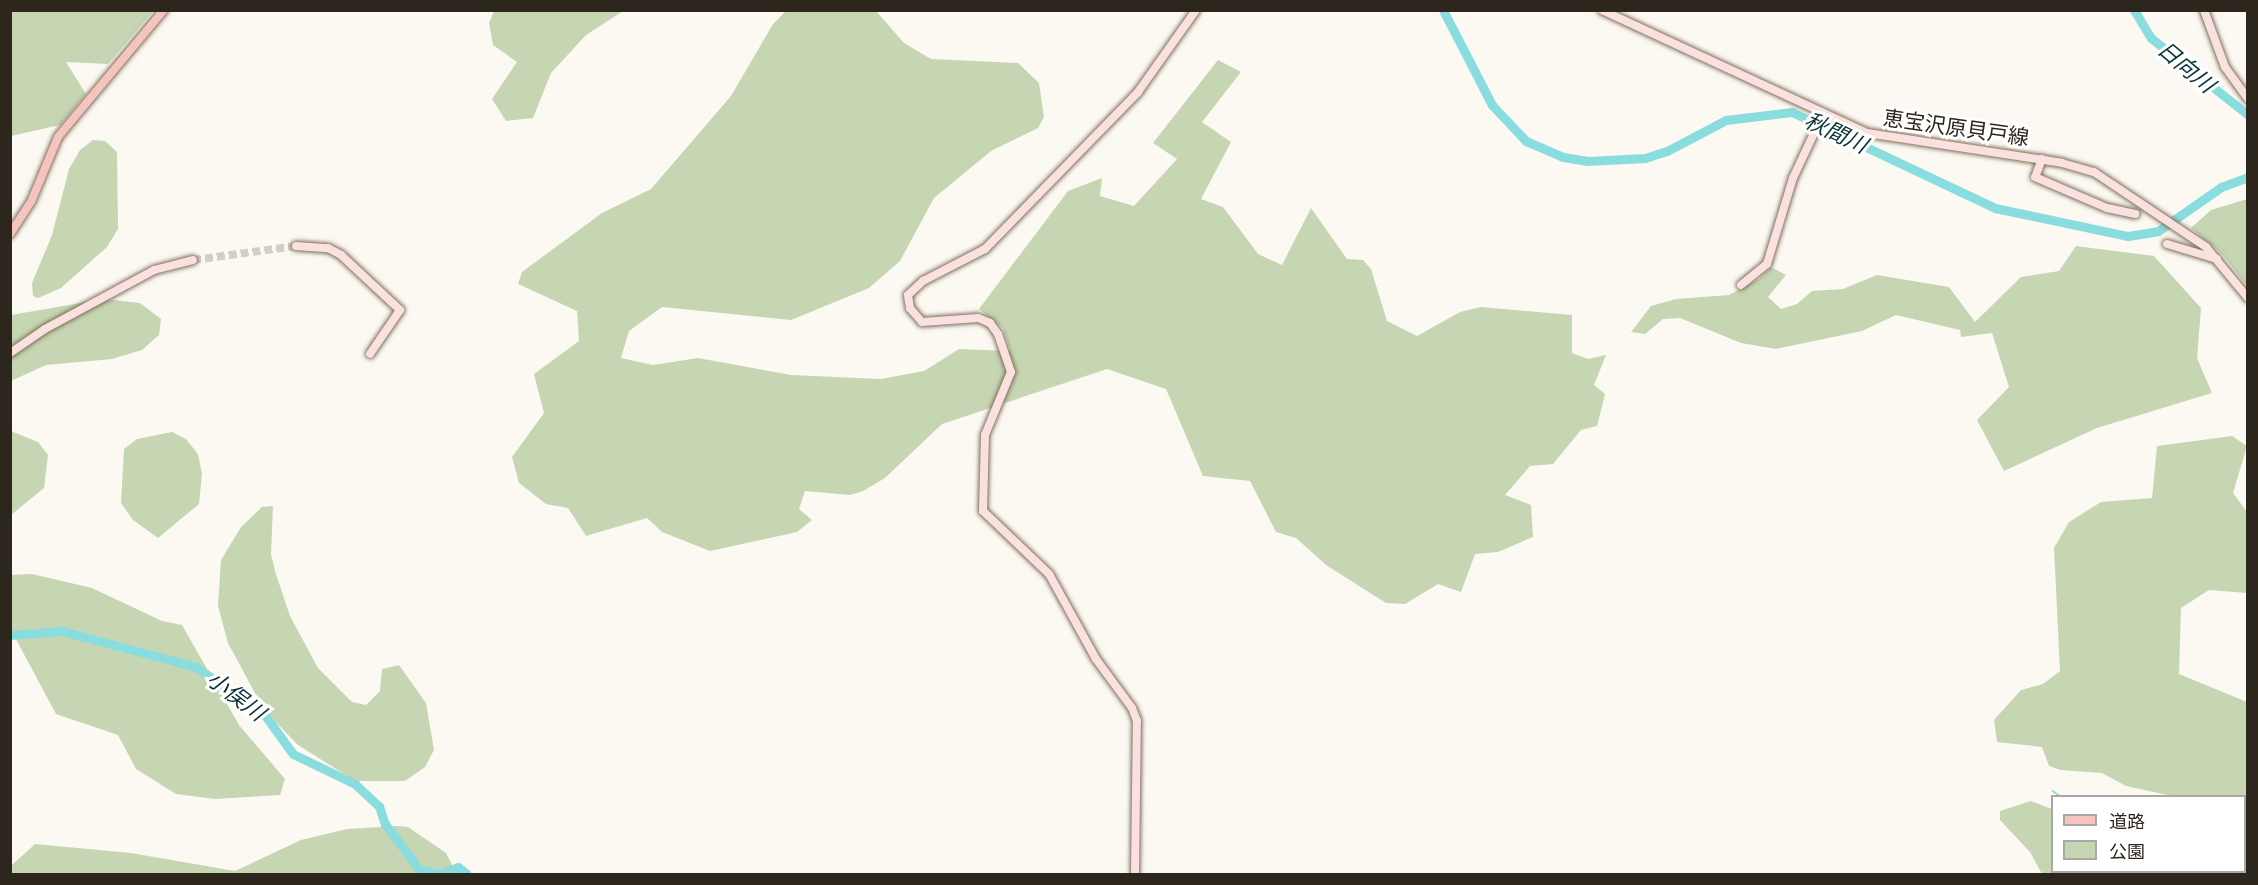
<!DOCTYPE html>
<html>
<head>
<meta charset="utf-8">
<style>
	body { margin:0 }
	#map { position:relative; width:2258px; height:885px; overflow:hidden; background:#fcf9f3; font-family:Rubik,"Noto Sans JP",sans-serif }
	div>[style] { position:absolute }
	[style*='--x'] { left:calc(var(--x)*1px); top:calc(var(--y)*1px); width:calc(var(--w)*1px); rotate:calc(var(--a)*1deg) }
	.green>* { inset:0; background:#c6d6b3 }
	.stream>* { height:1.5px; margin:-0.75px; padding:0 0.75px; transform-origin:0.75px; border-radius:0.75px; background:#8addde }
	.river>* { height:9px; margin:-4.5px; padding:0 4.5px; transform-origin:4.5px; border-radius:4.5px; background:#8addde }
	.secondary-tunnel>* { height:8px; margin-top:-4px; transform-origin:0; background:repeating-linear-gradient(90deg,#d3cfc8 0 8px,transparent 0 12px) }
	.roads { filter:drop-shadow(0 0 2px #7f7058) drop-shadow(0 0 2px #7f7058) }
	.secondary>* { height:8px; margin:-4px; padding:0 4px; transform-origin:4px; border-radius:4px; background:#fae1df }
	.primary>* { height:8px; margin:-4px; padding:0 4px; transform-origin:4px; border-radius:4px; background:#f5c4bf }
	span { translate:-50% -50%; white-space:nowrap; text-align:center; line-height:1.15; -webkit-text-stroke:6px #fff; paint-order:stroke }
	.street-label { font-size:21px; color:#2d261c }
	.water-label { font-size:22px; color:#093334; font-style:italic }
	.frame { position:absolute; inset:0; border:12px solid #2d261c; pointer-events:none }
	.legend { position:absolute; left:2051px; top:795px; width:195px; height:78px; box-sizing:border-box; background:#fff; border:2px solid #aba8a4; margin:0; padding:8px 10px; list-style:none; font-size:18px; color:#2d261c }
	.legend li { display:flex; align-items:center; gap:12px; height:30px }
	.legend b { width:30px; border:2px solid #aba8a4 }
</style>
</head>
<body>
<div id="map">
	<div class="green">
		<div style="clip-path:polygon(154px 10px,108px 64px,66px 62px,86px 94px,60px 125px,11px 136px,11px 11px)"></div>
		<div style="clip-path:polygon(494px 11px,494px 10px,623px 11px,586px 35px,551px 73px,533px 118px,506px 121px,492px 99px,517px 62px,493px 45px,489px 23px)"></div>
		<div style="clip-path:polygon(786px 11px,876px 11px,904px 43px,931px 59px,1018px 63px,1039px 83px,1044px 117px,1038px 128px,991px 151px,934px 198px,900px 261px,869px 288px,791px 320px,662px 307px,629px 331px,621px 358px,653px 365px,698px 358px,791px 375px,881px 379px,924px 371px,959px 349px,1010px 351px,1003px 328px,979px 309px,1068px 191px,1102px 178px,1100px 196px,1134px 206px,1177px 159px,1153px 143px,1218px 60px,1241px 72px,1202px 122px,1231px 142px,1201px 199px,1223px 207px,1258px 254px,1282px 265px,1311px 208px,1347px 259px,1363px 260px,1371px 269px,1387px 321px,1417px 336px,1460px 312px,1481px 307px,1572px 315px,1572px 353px,1588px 359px,1606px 355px,1594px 385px,1605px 394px,1597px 426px,1581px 430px,1553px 464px,1530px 466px,1505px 495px,1531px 505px,1533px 537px,1498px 552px,1475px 554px,1461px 592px,1438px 584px,1405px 604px,1386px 603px,1326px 565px,1296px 538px,1276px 532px,1250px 481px,1203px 476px,1166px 389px,1107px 369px,942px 424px,885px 478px,863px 491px,850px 495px,805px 491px,799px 509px,812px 520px,797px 532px,710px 551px,662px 532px,647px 518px,586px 536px,568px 508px,546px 504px,519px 483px,512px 457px,544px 413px,534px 374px,579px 341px,577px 311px,518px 284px,522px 272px,602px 213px,651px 189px,731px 96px,773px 24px)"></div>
		<div style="clip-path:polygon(93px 140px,105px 141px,117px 152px,118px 229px,107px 247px,61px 288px,38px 298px,33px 296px,32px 283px,52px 235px,69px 169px,80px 150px)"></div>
		<div style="clip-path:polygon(2247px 199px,2248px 285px,2247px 286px,2222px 254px,2191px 228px,2211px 210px)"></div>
		<div style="clip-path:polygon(2076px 246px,2154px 256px,2201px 308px,2197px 358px,2212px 393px,2097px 428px,2004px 471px,1977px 420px,2009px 387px,1992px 333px,1961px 337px,1960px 330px,1896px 315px,1862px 331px,1776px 349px,1741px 343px,1680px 318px,1663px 319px,1645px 334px,1631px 332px,1651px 306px,1676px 299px,1729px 295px,1759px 279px,1771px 267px,1786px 275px,1768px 297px,1781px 309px,1797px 304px,1812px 291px,1843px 289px,1877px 275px,1949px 287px,1975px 322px,2021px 277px,2059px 271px)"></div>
		<div style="clip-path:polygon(104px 299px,140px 303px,161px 319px,159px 335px,142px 350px,112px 359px,46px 365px,11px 381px,11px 315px)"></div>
		<div style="clip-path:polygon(11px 431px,38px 442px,48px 455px,44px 488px,11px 515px)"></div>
		<div style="clip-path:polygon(172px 432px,186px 439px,198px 454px,202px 474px,199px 504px,158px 538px,133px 520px,121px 503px,124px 449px,137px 439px)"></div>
		<div style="clip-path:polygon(2232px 436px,2247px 446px,2233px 493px,2247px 512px,2247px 593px,2209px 590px,2181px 608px,2179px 674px,2247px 702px,2247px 819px,2244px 796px,2172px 796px,2126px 786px,2102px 773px,2060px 770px,2049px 766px,2042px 747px,1997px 742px,1994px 720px,2021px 690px,2043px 684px,2060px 671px,2054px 548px,2069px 522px,2101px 502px,2152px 498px,2157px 446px)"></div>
		<div style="clip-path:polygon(273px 506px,271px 554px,275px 571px,290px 616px,318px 668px,352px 702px,366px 705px,380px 691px,382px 669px,399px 665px,426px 703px,434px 750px,425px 767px,405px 781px,355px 781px,298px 745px,264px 710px,228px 643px,218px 606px,221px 560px,241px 527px,262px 507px)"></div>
		<div style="clip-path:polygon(32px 574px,92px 588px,162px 621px,182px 625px,239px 725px,285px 779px,280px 795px,215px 799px,176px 794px,136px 769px,118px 735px,56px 714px,11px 630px,11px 575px)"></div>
		<div style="clip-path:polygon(2031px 801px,2052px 809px,2052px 872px,2244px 872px,2247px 855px,2247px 874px,2042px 874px,2030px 852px,2000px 820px,2000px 811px)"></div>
		<div style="clip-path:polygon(397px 826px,408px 827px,446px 853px,457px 874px,11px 874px,11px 866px,35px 844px,131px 853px,235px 871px,301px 840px,347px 829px)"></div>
	</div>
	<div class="stream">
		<div style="--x:2053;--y:791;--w:9;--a:36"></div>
		<div style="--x:2244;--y:852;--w:4;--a:-27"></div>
	</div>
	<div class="river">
		<div style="--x:1443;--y:10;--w:107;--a:62.7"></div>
		<div style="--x:1492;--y:105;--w:50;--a:46.6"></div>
		<div style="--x:1526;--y:141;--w:40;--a:23.4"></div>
		<div style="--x:1563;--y:157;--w:24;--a:9"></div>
		<div style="--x:1587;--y:161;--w:58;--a:-3"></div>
		<div style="--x:1645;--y:158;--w:23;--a:-18"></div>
		<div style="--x:1667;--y:151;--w:67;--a:-27.7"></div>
		<div style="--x:1726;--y:120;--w:66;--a:-6.9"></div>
		<div style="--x:1792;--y:112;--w:225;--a:25.3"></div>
		<div style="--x:1995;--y:208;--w:136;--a:11.9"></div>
		<div style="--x:2128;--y:236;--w:30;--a:-9"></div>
		<div style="--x:2158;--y:231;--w:77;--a:-34.9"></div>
		<div style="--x:2221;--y:187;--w:29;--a:-20"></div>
		<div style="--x:2134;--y:10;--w:33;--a:59"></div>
		<div style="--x:2151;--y:38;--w:124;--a:38.4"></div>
		<div style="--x:10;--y:635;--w:52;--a:-4.4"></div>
		<div style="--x:62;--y:631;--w:139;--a:15"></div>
		<div style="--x:196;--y:667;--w:83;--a:34.7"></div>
		<div style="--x:264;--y:714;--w:49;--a:54.1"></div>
		<div style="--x:293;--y:754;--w:69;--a:25.8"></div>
		<div style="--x:355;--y:784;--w:33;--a:43"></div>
		<div style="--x:379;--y:806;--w:19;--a:72"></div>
		<div style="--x:385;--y:824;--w:56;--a:52.9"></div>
		<div style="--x:419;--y:869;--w:21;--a:14"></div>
		<div style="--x:439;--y:874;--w:20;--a:-20"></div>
		<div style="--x:458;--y:867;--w:11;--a:38"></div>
	</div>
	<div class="secondary-tunnel">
		<div style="--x:193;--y:260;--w:104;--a:-7.7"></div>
	</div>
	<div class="roads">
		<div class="secondary">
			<div style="--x:1602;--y:10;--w:292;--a:24.9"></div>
			<div style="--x:1867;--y:133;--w:197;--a:8.7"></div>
			<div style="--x:2062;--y:163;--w:33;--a:16"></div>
			<div style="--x:2094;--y:172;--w:135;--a:33.8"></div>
			<div style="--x:2206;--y:247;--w:66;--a:50.5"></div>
			<div style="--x:2204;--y:10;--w:61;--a:69.8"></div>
			<div style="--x:2225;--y:67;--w:39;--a:54"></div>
			<div style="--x:2042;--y:159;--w:19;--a:111"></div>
			<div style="--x:2035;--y:177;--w:78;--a:23.3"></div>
			<div style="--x:2107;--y:208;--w:29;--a:12"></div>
			<div style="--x:2167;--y:244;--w:52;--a:16.7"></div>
			<div style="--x:296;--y:246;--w:32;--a:4"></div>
			<div style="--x:328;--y:248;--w:15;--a:28"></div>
			<div style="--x:341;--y:255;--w:81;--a:43"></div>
			<div style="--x:400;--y:310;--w:53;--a:124.3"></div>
			<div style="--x:1741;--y:285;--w:33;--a:-39"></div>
			<div style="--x:1767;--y:264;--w:90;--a:-73.2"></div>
			<div style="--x:1793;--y:178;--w:71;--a:-64.9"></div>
			<div style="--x:10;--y:353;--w:42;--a:-34.4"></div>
			<div style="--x:45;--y:329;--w:124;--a:-28.4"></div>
			<div style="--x:154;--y:270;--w:40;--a:-14.4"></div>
			<div style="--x:1135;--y:874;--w:153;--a:-89.3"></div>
			<div style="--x:1137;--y:721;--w:14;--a:-111"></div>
			<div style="--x:1132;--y:708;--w:61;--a:-126.3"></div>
			<div style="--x:1096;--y:659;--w:97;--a:-118.9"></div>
			<div style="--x:1049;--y:574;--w:91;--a:-136.3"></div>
			<div style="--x:983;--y:511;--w:76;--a:-88.5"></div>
			<div style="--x:985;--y:435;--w:68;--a:-67.6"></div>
			<div style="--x:1011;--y:372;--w:40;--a:-108.9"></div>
			<div style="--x:998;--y:334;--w:14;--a:-126"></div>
			<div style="--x:990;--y:323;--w:13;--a:-157"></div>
			<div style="--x:978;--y:318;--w:56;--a:175.9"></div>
			<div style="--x:922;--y:322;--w:18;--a:-131"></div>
			<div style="--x:910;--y:308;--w:13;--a:-99"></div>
			<div style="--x:908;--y:295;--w:21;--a:-43"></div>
			<div style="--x:923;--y:281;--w:70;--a:-27.3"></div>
			<div style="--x:985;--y:249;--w:219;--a:-45.7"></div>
			<div style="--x:1138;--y:92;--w:100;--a:-54.7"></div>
		</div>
		<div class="primary">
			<div style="--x:10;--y:234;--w:38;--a:-57"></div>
			<div style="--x:31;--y:202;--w:70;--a:-67.4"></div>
			<div style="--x:58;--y:137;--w:165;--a:-50.2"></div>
		</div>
	</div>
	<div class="street-label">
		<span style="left:1956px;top:128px;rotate:8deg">恵宝沢原貝戸線</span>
	</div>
	<div class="water-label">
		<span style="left:2186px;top:67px;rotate:40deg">日向川</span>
		<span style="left:1836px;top:133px;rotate:25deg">秋間川</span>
		<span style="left:236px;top:696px;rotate:37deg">小俣川</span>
	</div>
	<div class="frame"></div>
	<ul class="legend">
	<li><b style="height:8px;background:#f5c4bf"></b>道路</li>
	<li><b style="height:16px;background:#c6d6b3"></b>公園</li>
	</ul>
</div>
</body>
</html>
